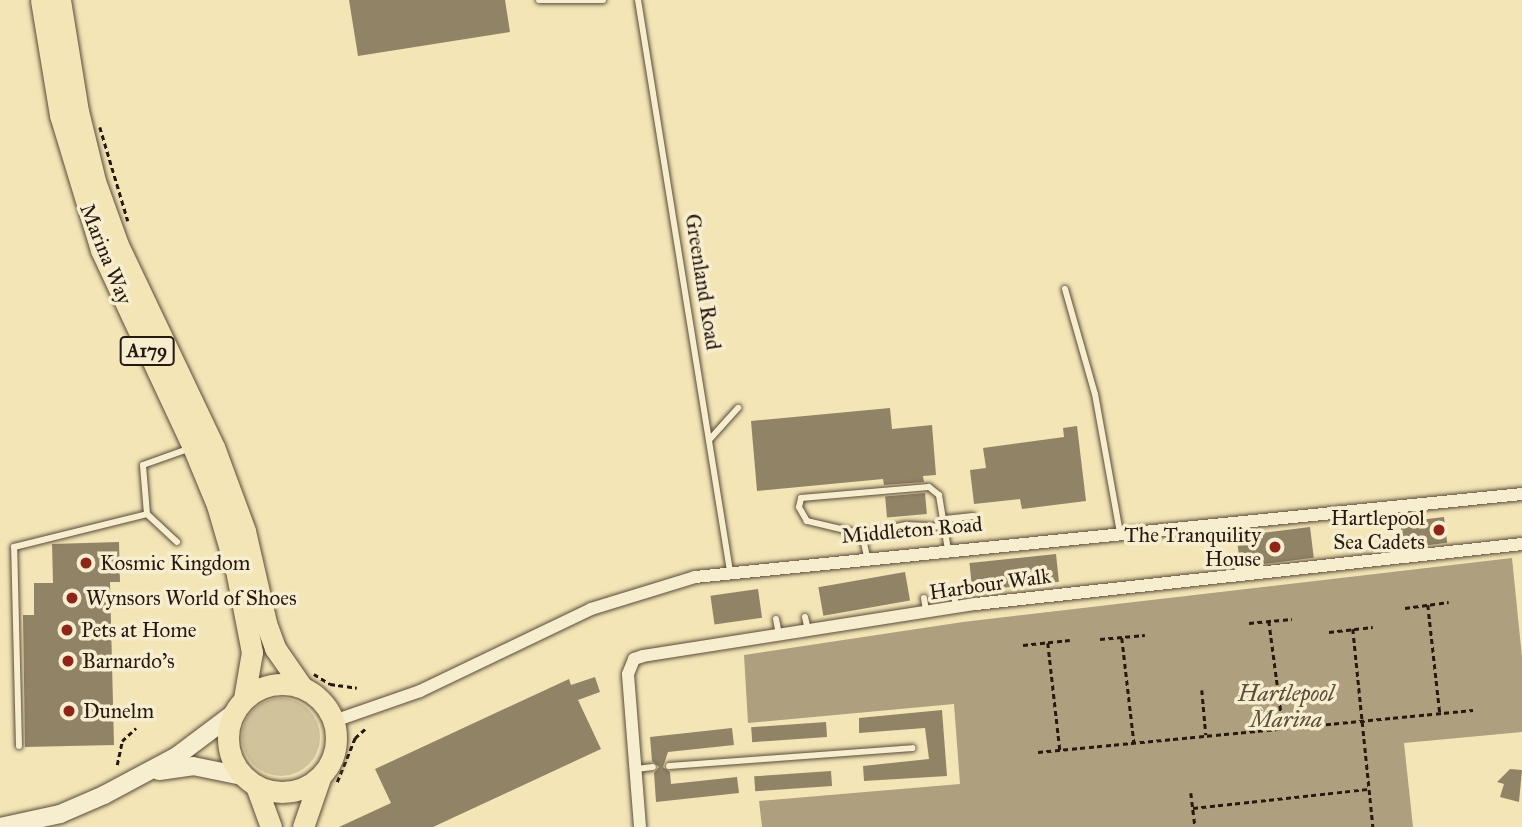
<!DOCTYPE html>
<html>
<head>
<meta charset="utf-8">
<style>
	body { margin:0 }
	#map { position:relative; width:1522px; height:827px; overflow:hidden; background:#f3e5b6; font-family:"IM FELL Great Primer",serif }
	div>[style] { position:absolute }
	[style*='--x'] { left:calc(var(--x)*1px); top:calc(var(--y)*1px); width:calc(var(--w)*1px); rotate:calc(var(--a)*1deg) }
	.green>* { inset:0; background:#d0c29a }
	.round { border-radius:50% }
	.water>* { inset:0; background:#ae9f7e }
	.building>* { inset:0; background:#918366; transform-origin:0 0 }
	.path>* { height:2.5px; margin-top:-1.25px; transform-origin:0; background:repeating-linear-gradient(90deg,#271810 0 5px,transparent 0 8.5px) }
	.roads { filter:drop-shadow(0 0 2px #5a4b3a) drop-shadow(0 0 2px #5a4b3a) }
	.service>* { height:6px; margin:-3px; padding:0 3px; transform-origin:3px; border-radius:3px; background:#f7eed0 }
	.minor>* { height:12px; margin:-6px; padding:0 6px; transform-origin:6px; border-radius:6px; background:#f7eed0 }
	.secondary>* { height:18px; margin:-9px; padding:0 9px; transform-origin:9px; border-radius:9px; background:#f7eed0 }
	.trunk>* { height:21px; margin:-10.5px; padding:0 10.5px; transform-origin:10.5px; border-radius:10.5px; background:#f3e5b6 }
	.trunk>.ring { margin:-10.5px; padding:0; box-sizing:content-box; background:none; border:21px solid #f3e5b6; border-radius:50% }
	.dots>* { width:19px; height:19px; translate:-50% -50%; box-sizing:border-box; border:4px solid #f7eed0; border-radius:50% }
	span { translate:-50% -50%; white-space:nowrap; text-align:center; line-height:1.15; -webkit-text-stroke:7px #f7eed0; paint-order:stroke }
	.shield-label span { padding:2px 5px; background:#f7eed0; border:2px solid; border-radius:5px; -webkit-text-stroke-width:0 }
	.shield-label { font-size:19px; color:#271810; font-weight:700 }
	.street-label { font-size:21px; color:#271810 }
	.poi-label { font-size:21px; color:#271810 }
	.right { translate:-100% -50%; text-align:right }
	.left { translate:0 -50%; text-align:left }
	.water-label { font-size:23px; color:#5d4e3c; font-style:italic }
</style>
</head>
<body>
<div id="map">
	<div class="green">
		<div class="round" style="left:242px;top:698px;width:78px;height:78px"></div>
	</div>
	<div class="water">
		<div style="clip-path:polygon(1512px 558px,1522px 657px,1522px 732px,1404px 743px,1413px 827px,762px 827px,759px 801px,960px 784px,954px 704px,748px 723px,744px 655px,963px 622px)"></div>
	</div>
	<div class="building">
		<div style="clip-path:polygon(349px 0,505px 0,510px 32px,358px 56px)"></div>
		<div style="clip-path:polygon(890px 408px,892px 429px,932px 425px,936px 475px,923px 476px,924px 482px,884px 485px,883px 479px,757px 491px,751px 421px)"></div>
		<div style="clip-path:polygon(1077px 426px,1086px 501px,1022px 509px,1020px 499px,974px 504px,970px 470px,986px 468px,983px 448px,1064px 437px,1063px 428px)"></div>
		<div style="left:925px;top:493px;width:21px;height:40px;rotate:85deg"></div>
		<div style="left:1444px;top:517px;width:26px;height:44px;rotate:83deg"></div>
		<div style="left:1310px;top:527px;width:31px;height:74px;rotate:83deg"></div>
		<div style="clip-path:polygon(119px 542px,120px 582px,110px 582px,114px 745px,25px 747px,23px 615px,34px 615px,34px 583px,53px 583px,52px 544px)"></div>
		<div style="left:1056px;top:554px;width:28px;height:87px;rotate:84deg"></div>
		<div style="left:905px;top:572px;width:29px;height:88px;rotate:80deg"></div>
		<div style="left:758px;top:589px;width:29px;height:48px;rotate:82deg"></div>
		<div style="clip-path:polygon(595px 677px,600px 692px,578px 700px,601px 749px,433px 827px,339px 827px,391px 803px,375px 769px,569px 679px,571px 685px)"></div>
		<div style="clip-path:polygon(942px 710px,947px 776px,864px 781px,863px 766px,929px 759px,925px 728px,859px 733px,859px 718px)"></div>
		<div style="left:826px;top:722px;width:15px;height:75px;rotate:86deg"></div>
		<div style="clip-path:polygon(732px 728px,734px 745px,668px 752px,663px 767px,670px 772px,671px 784px,737px 777px,739px 793px,656px 802px,654px 773px,659px 767px,652px 761px,650px 737px)"></div>
		<div style="clip-path:polygon(1510px 769px,1522px 770px,1519px 802px,1500px 797px,1504px 784px,1497px 782px)"></div>
		<div style="left:831px;top:771px;width:15px;height:77px;rotate:86deg"></div>
	</div>
	<div class="path">
		<div style="--x:100;--y:127;--w:98;--a:73.4"></div>
		<div style="--x:1428;--y:605;--w:109;--a:83.7"></div>
		<div style="--x:1405;--y:608;--w:44;--a:-7.8"></div>
		<div style="--x:1269;--y:621;--w:107;--a:82.5"></div>
		<div style="--x:1249;--y:623;--w:43;--a:-5.3"></div>
		<div style="--x:1353;--y:629;--w:199;--a:84.2"></div>
		<div style="--x:1329;--y:632;--w:44;--a:-6.5"></div>
		<div style="--x:1122;--y:638;--w:105;--a:83.4"></div>
		<div style="--x:1100;--y:639;--w:45;--a:-5.1"></div>
		<div style="--x:1048;--y:643;--w:108;--a:83.6"></div>
		<div style="--x:1023;--y:645;--w:47;--a:-6.1"></div>
		<div style="--x:314;--y:674;--w:19;--a:32"></div>
		<div style="--x:330;--y:684;--w:27;--a:8"></div>
		<div style="--x:1202;--y:690;--w:45;--a:84.9"></div>
		<div style="--x:1038;--y:752;--w:437;--a:-5.5"></div>
		<div style="--x:117;--y:765;--w:25;--a:-78"></div>
		<div style="--x:122;--y:741;--w:19;--a:-43"></div>
		<div style="--x:337;--y:782;--w:48;--a:-67.8"></div>
		<div style="--x:355;--y:738;--w:15;--a:-42"></div>
		<div style="--x:1191;--y:793;--w:34;--a:83"></div>
		<div style="--x:1193;--y:808;--w:177;--a:-6.2"></div>
	</div>
	<div class="roads">
		<div class="service">
			<div style="--x:539;--y:0;--w:64;--a:0"></div>
			<div style="--x:638;--y:0;--w:578;--a:80.85"></div>
			<div style="--x:1065;--y:289;--w:109;--a:74.1"></div>
			<div style="--x:1095;--y:394;--w:141;--a:79.8"></div>
			<div style="--x:710;--y:439;--w:42;--a:-47.9"></div>
			<div style="--x:945;--y:519;--w:28;--a:-6"></div>
			<div style="--x:862;--y:534;--w:45;--a:-11.6"></div>
			<div style="--x:906;--y:525;--w:40;--a:2.9"></div>
			<div style="--x:177;--y:542;--w:41;--a:-137"></div>
			<div style="--x:147;--y:514;--w:49;--a:-94.7"></div>
			<div style="--x:143;--y:465;--w:48;--a:-19.6"></div>
			<div style="--x:867;--y:557;--w:24;--a:-102"></div>
			<div style="--x:862;--y:534;--w:57;--a:-166.7"></div>
			<div style="--x:807;--y:521;--w:16;--a:-120"></div>
			<div style="--x:799;--y:507;--w:9;--a:-77"></div>
			<div style="--x:801;--y:498;--w:128;--a:-4.9"></div>
			<div style="--x:929;--y:487;--w:13;--a:39"></div>
			<div style="--x:939;--y:495;--w:56;--a:80.7"></div>
			<div style="--x:954;--y:593;--w:14;--a:82"></div>
			<div style="--x:924;--y:598;--w:13;--a:81"></div>
			<div style="--x:805;--y:617;--w:13;--a:77"></div>
			<div style="--x:776;--y:619;--w:15;--a:79"></div>
			<div style="--x:19;--y:746;--w:199;--a:-91.4"></div>
			<div style="--x:14;--y:547;--w:137;--a:-13.9"></div>
			<div style="--x:669;--y:766;--w:244;--a:-4.2"></div>
			<div style="--x:636;--y:769;--w:17;--a:-7"></div>
		</div>
		<div class="minor">
			<div style="--x:334;--y:721;--w:91;--a:-19.2"></div>
			<div style="--x:420;--y:691;--w:190;--a:-25.6"></div>
			<div style="--x:591;--y:609;--w:109;--a:-17.1"></div>
			<div style="--x:695;--y:577;--w:831;--a:-5.73"></div>
			<div style="--x:640;--y:827;--w:153;--a:-94.5"></div>
			<div style="--x:628;--y:674;--w:16;--a:-68"></div>
			<div style="--x:634;--y:659;--w:9;--a:-18"></div>
			<div style="--x:643;--y:656;--w:337;--a:-8.9"></div>
			<div style="--x:976;--y:604;--w:549;--a:-6.27"></div>
		</div>
		<div class="secondary">
			<div style="--x:159;--y:771;--w:34;--a:-8"></div>
			<div style="--x:193;--y:766;--w:50;--a:11.5"></div>
			<div style="--x:0;--y:827;--w:61;--a:-12.2"></div>
			<div style="--x:60;--y:814;--w:48;--a:-23.4"></div>
			<div style="--x:104;--y:795;--w:83;--a:-28.1"></div>
			<div style="--x:177;--y:756;--w:71;--a:-37"></div>
		</div>
		<div class="trunk">
			<div style="--x:41;--y:0;--w:117;--a:80.6"></div>
			<div style="--x:60;--y:115;--w:141;--a:73.1"></div>
			<div style="--x:101;--y:250;--w:217;--a:65"></div>
			<div style="--x:193;--y:447;--w:63;--a:67.5"></div>
			<div style="--x:217;--y:505;--w:68;--a:73.7"></div>
			<div style="--x:236;--y:570;--w:84;--a:79"></div>
			<div style="--x:252;--y:652;--w:48;--a:99.7"></div>
			<div style="--x:60;--y:0;--w:112;--a:80.8"></div>
			<div style="--x:78;--y:111;--w:72;--a:76.3"></div>
			<div style="--x:95;--y:181;--w:68;--a:70.2"></div>
			<div style="--x:118;--y:245;--w:224;--a:64.6"></div>
			<div style="--x:214;--y:447;--w:90;--a:69.7"></div>
			<div style="--x:245;--y:531;--w:94;--a:77.1"></div>
			<div style="--x:266;--y:623;--w:27;--a:70"></div>
			<div style="--x:275;--y:648;--w:47;--a:55.3"></div>
			<div class="ring" style="left:228px;top:684px;width:87px;height:87px"></div>
			<div style="--x:256;--y:786;--w:44;--a:69.9"></div>
			<div style="--x:303;--y:827;--w:52;--a:-70.9"></div>
		</div>
	</div>
	<div class="dots">
		<div style="left:1439px;top:530px;background:#8f2418"></div>
		<div style="left:1275px;top:547px;background:#8f2418"></div>
		<div style="left:86px;top:563px;background:#8f2418"></div>
		<div style="left:72px;top:598px;background:#8f2418"></div>
		<div style="left:67px;top:630px;background:#8f2418"></div>
		<div style="left:68px;top:661px;background:#8f2418"></div>
		<div style="left:69px;top:711px;background:#8f2418"></div>
	</div>
	<div class="shield-label">
		<span style="left:147px;top:351px">A179</span>
	</div>
	<div class="street-label">
		<span style="left:106px;top:254px;rotate:68deg">Marina Way</span>
		<span style="left:703px;top:282px;rotate:81deg">Greenland Road</span>
		<span style="left:912px;top:530px;rotate:-5deg">Middleton Road</span>
		<span style="left:990px;top:584px;rotate:-8deg">Harbour Walk</span>
	</div>
	<div class="poi-label">
		<span class="right" style="left:1425px;top:530px">Hartlepool<br>Sea Cadets</span>
		<span class="right" style="left:1261px;top:547px">The Tranquility<br>House</span>
		<span class="left" style="left:100px;top:563px">Kosmic Kingdom</span>
		<span class="left" style="left:86px;top:598px">Wynsors World of Shoes</span>
		<span class="left" style="left:81px;top:630px">Pets at Home</span>
		<span class="left" style="left:82px;top:661px">Barnardo's</span>
		<span class="left" style="left:83px;top:711px">Dunelm</span>
	</div>
	<div class="water-label">
		<span style="left:1286px;top:706px">Hartlepool<br>Marina</span>
	</div>
</div>
</body>
</html>
